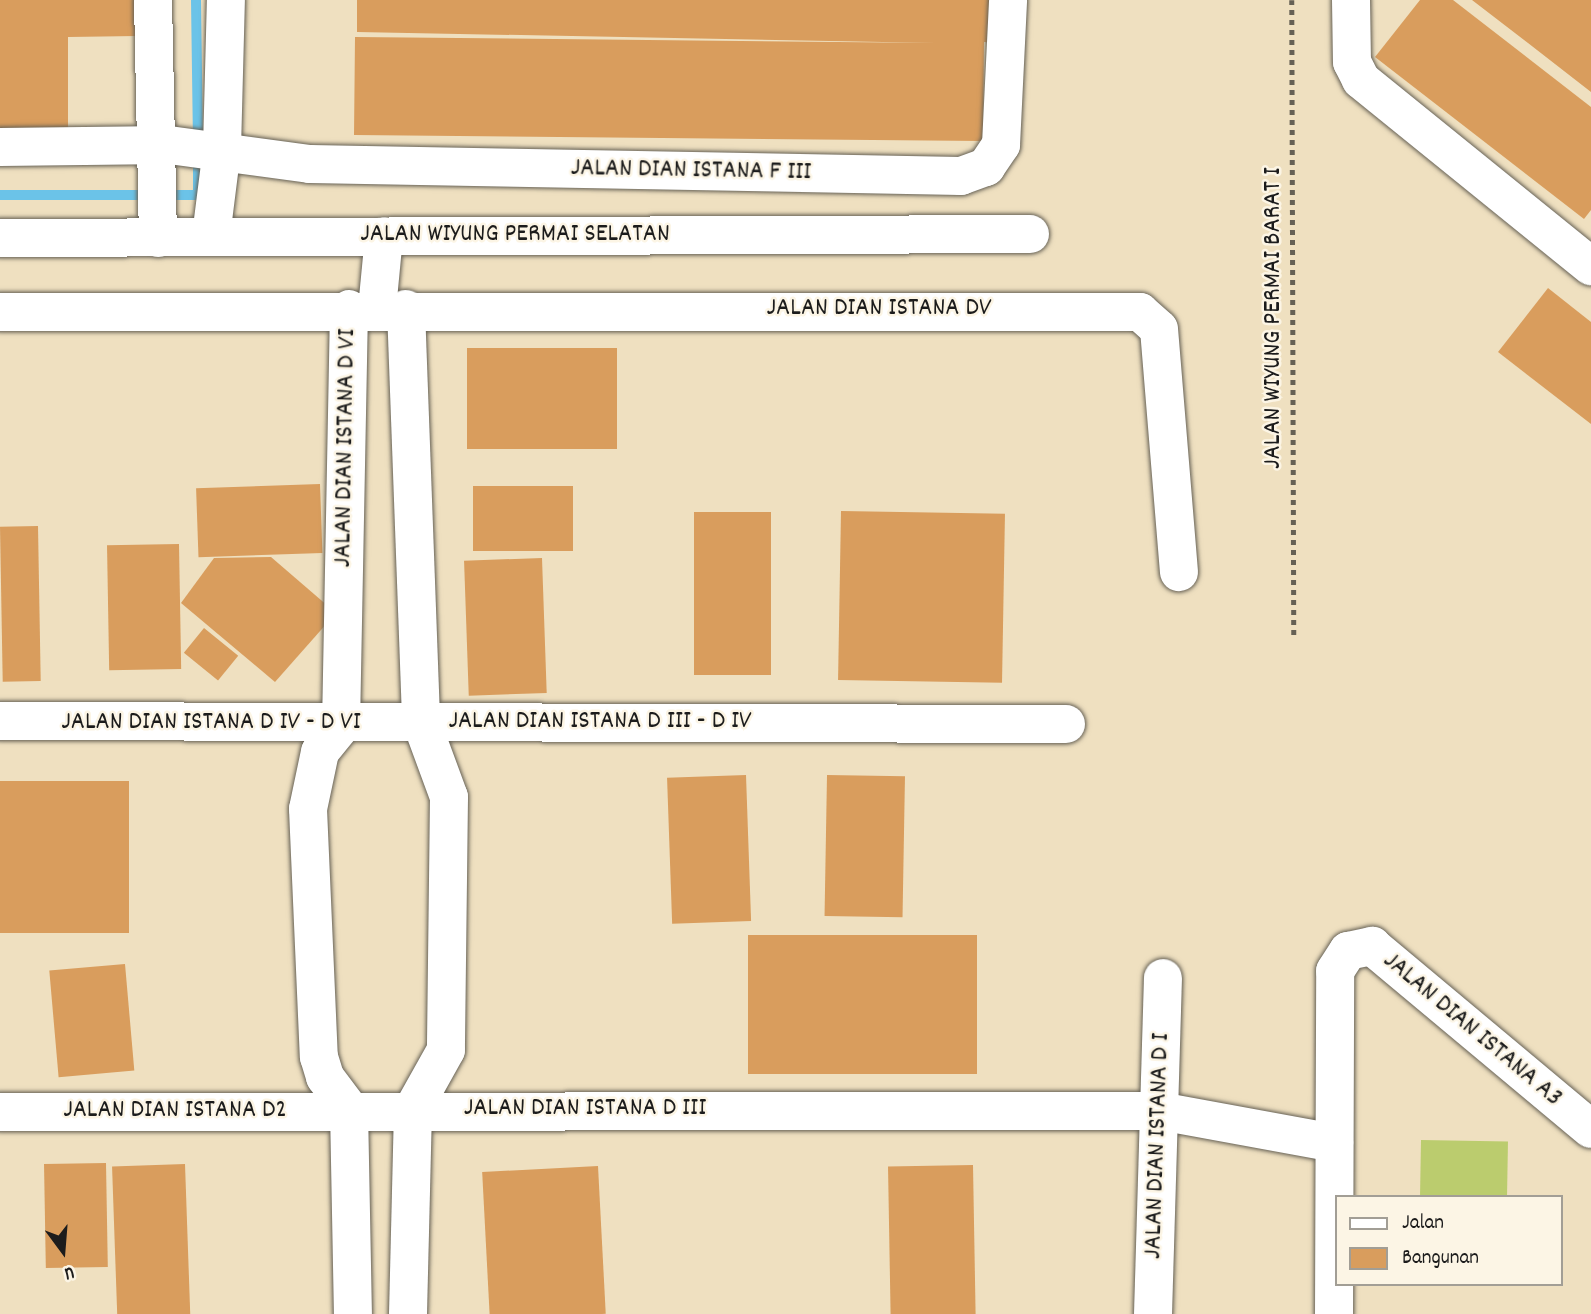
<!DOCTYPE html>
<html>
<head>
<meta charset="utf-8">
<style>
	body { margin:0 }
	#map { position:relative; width:1591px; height:1314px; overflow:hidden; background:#efe0c0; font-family:Dekko,sans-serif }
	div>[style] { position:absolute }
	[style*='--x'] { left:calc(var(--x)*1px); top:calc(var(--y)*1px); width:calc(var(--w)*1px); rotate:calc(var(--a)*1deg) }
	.green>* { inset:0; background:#bbcc6e; transform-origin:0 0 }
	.stream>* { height:10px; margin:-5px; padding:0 5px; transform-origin:5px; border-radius:5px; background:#6bc3e8 }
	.building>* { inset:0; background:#d99d5d; transform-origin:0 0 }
	.path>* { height:4.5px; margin-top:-2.25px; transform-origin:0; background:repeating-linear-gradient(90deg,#666155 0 5px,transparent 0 10px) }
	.roads { filter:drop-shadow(0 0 2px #666155) drop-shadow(0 0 2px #666155) }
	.minor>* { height:38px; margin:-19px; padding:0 19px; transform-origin:19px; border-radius:19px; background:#fff }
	span { translate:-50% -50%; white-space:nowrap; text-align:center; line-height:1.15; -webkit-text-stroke:5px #fcf5e5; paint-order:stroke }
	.street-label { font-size:26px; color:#1c1c1c }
	.legend { position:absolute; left:1335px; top:1195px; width:228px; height:91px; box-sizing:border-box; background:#fcf5e5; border:2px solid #a29e95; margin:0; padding:9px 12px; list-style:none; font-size:21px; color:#1c1c1c }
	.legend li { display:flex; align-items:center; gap:14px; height:35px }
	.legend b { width:35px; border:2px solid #a29e95 }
	.north { position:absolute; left:28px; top:1216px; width:70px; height:70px; -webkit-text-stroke:5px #fcf5e5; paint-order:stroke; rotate:164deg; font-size:19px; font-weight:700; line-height:28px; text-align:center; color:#1c1c1c }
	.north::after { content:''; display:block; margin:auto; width:24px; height:32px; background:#1c1c1c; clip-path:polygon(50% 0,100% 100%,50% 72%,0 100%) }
</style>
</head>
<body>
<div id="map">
	<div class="green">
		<div style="left:1421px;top:1140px;width:87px;height:57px;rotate:1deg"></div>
	</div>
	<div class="stream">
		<div style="--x:196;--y:0;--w:140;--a:89.2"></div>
		<div style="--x:0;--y:195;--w:150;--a:0"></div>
		<div style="--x:165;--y:195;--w:33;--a:0"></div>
		<div style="--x:198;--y:195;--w:40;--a:-90"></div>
	</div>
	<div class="building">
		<div style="clip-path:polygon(0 0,137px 0,137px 36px,68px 37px,68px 145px,0 145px)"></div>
		<div style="clip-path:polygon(357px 0,1006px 0,1006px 43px,984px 42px,983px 141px,354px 135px,355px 37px,937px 43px,357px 32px)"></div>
		<div style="clip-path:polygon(1420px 0,1453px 0,1591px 107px,1591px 210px,1584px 219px,1375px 57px)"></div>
		<div style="clip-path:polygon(1472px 0,1591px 0,1591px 92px,1528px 43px)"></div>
		<div style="clip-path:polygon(1548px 288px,1591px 322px,1591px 424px,1498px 352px)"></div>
		<div style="left:467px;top:348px;width:150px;height:101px"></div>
		<div style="left:320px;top:484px;width:69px;height:124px;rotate:88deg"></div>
		<div style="left:573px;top:486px;width:65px;height:100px;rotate:90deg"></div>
		<div style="left:841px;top:511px;width:164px;height:169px;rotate:1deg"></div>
		<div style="left:771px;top:512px;width:163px;height:77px;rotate:90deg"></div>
		<div style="left:38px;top:526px;width:155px;height:38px;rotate:89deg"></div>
		<div style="left:179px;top:544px;width:125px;height:72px;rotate:89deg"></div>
		<div style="clip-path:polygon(271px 557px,336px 613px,275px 682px,181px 603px,214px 558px)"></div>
		<div style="left:542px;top:558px;width:135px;height:78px;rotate:88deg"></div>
		<div style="left:204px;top:628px;width:44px;height:32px;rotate:39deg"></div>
		<div style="left:746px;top:775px;width:146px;height:79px;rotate:88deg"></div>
		<div style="left:827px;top:775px;width:78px;height:141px;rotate:1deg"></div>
		<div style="left:129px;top:781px;width:152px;height:129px;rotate:90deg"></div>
		<div style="left:977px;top:935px;width:139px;height:229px;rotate:90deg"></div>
		<div style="left:125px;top:964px;width:107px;height:76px;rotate:85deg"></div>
		<div style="left:106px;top:1163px;width:104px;height:62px;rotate:89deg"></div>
		<div style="left:185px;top:1164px;width:150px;height:73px;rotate:88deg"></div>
		<div style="left:973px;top:1165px;width:149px;height:85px;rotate:89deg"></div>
		<div style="left:598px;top:1166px;width:148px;height:116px;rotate:87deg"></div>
	</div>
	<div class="path">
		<div style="--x:1292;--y:0;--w:637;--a:89.82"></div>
	</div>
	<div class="roads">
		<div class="minor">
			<div style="--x:153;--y:0;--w:238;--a:88.8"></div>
			<div style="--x:1351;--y:0;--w:62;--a:89.1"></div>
			<div style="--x:1352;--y:62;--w:20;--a:63"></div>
			<div style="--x:1361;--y:80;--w:296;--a:39"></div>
			<div style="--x:0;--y:147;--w:169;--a:-0.7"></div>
			<div style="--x:169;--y:145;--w:142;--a:7.7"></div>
			<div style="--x:310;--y:164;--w:651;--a:1.06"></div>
			<div style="--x:961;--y:176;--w:27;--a:-20"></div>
			<div style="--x:986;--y:167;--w:27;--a:-56"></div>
			<div style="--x:1001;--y:145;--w:145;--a:-87.2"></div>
			<div style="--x:211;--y:236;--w:88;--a:-82.8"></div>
			<div style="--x:222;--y:149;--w:149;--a:-88.5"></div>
			<div style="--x:0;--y:238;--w:1030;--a:-0.22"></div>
			<div style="--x:377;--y:309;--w:73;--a:-84.5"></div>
			<div style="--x:406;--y:309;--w:412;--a:87.9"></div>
			<div style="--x:421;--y:721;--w:81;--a:69.8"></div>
			<div style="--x:449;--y:797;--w:253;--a:90.7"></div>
			<div style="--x:446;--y:1050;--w:68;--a:119.2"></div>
			<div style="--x:0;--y:312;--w:1140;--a:0"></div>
			<div style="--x:1140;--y:312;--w:25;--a:42"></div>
			<div style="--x:1159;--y:329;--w:244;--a:85.3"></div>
			<div style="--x:0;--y:721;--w:1066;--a:0.16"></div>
			<div style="--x:341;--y:726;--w:417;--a:-88.9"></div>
			<div style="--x:341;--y:726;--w:33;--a:129"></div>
			<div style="--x:320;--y:752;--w:58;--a:101.9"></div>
			<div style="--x:308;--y:809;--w:248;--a:87.5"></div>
			<div style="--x:319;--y:1057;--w:21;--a:73"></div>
			<div style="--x:325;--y:1077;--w:40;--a:53"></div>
			<div style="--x:349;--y:1109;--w:205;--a:88.9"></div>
			<div style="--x:0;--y:1112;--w:1160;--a:-0.05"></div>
			<div style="--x:1160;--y:1111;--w:177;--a:10.4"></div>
			<div style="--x:408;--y:1314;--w:205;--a:-88.6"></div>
			<div style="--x:1153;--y:1314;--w:336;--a:-88.3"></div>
			<div style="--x:1334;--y:1314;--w:343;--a:-89.8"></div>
			<div style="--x:1335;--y:971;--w:24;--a:-57"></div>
			<div style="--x:1348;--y:951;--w:25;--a:-12"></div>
			<div style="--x:1372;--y:946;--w:285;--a:39.9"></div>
		</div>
	</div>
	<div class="street-label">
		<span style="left:691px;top:171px;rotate:1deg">JALAN DIAN ISTANA F III</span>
		<span style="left:515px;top:235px">JALAN WIYUNG PERMAI SELATAN</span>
		<span style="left:879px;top:309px">JALAN DIAN ISTANA DV</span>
		<span style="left:1274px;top:318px;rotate:-90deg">JALAN WIYUNG PERMAI BARAT I</span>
		<span style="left:346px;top:448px;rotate:-89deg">JALAN DIAN ISTANA D VI</span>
		<span style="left:600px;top:722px">JALAN DIAN ISTANA D III - D IV</span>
		<span style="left:211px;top:723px">JALAN DIAN ISTANA D IV - D VI</span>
		<span style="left:1472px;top:1030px;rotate:40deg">JALAN DIAN ISTANA A3</span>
		<span style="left:585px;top:1109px">JALAN DIAN ISTANA D III</span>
		<span style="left:175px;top:1111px">JALAN DIAN ISTANA D2</span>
		<span style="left:1158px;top:1146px;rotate:-88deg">JALAN DIAN ISTANA D I</span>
	</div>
	<ul class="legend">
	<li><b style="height:9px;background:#fff"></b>Jalan</li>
	<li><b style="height:19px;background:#d99d5d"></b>Bangunan</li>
	</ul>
	<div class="north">U</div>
</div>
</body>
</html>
